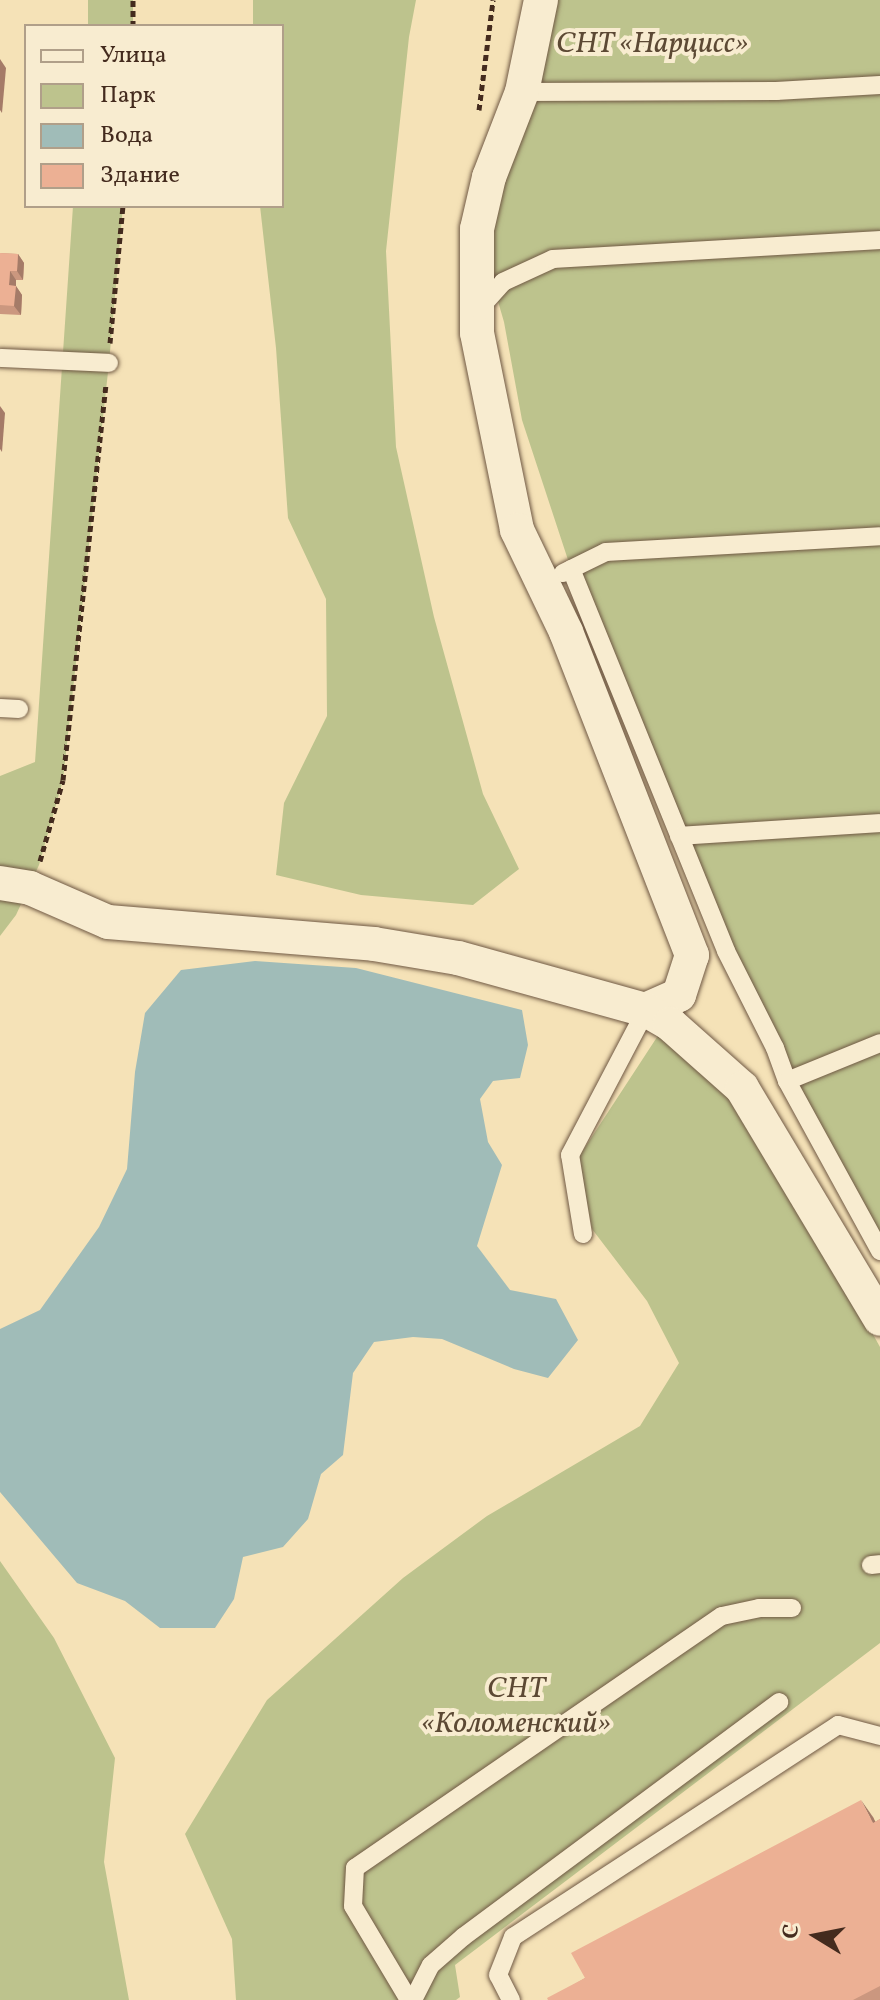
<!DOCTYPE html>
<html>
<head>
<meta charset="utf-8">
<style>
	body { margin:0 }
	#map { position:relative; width:880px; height:2000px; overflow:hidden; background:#f5e2b7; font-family:Vollkorn,serif }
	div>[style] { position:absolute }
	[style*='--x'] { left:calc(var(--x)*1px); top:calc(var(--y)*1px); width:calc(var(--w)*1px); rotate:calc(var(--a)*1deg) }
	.green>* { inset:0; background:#bdc38d; transform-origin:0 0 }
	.water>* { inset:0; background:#a0bcb8 }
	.path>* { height:5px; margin-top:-2.5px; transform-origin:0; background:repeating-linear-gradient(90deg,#442b1e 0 6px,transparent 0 10px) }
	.roads { filter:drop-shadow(0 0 2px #705944) drop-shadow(0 0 2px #705944) }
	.lane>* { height:18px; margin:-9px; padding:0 9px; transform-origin:9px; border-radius:9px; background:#f8ecd0 }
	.street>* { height:34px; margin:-17px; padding:0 17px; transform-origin:17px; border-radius:17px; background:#f8ecd0 }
	.wall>* { inset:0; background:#cb977f }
	.shaded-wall>* { inset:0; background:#a57b68 }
	.building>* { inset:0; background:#ecb094 }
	span { translate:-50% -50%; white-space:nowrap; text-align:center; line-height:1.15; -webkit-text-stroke:8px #f8ecd0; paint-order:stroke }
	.park-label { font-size:30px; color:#5c4934; font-style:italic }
	.legend { position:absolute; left:24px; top:24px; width:260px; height:184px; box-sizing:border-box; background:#f8ecd0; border:2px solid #b09f89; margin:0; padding:10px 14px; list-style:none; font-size:24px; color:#442b1e }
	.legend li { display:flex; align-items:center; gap:16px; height:40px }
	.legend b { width:40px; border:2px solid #b09f89 }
	.north { position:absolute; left:776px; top:1896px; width:80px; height:80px; -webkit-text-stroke:6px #f8ecd0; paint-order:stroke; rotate:280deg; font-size:22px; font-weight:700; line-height:32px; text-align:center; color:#442b1e }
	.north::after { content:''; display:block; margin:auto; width:28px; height:36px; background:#442b1e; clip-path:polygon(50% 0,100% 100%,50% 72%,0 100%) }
</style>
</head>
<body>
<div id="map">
	<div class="green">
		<div style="left:88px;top:0;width:45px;height:26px"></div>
		<div style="clip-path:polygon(253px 0,416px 0,409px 37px,386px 251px,396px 447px,434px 617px,483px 794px,519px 869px,473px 905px,361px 895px,276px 875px,284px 803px,327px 716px,326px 599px,288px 518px,276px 348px,260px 206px,282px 206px,282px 26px,253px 26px)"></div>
		<div style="clip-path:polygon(541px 0,880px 0,880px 1251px,802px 1110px,571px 569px,522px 420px,504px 322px,477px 229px)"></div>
		<div style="clip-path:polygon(73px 206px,123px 206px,109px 363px,63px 780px,39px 865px,16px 915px,0 936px,0 776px,35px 762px)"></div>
		<div style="clip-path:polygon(661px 1031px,750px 1112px,880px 1347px,880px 1643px,455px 1965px,460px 1997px,456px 2000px,236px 2000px,232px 1939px,185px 1834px,267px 1700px,403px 1578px,487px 1516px,640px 1426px,679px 1363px,647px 1301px,592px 1229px,578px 1158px)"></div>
		<div style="clip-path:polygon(0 1561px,54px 1638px,115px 1758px,104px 1862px,129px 2000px,0 2000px)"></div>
	</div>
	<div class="water">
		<div style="clip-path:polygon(255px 961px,356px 968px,522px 1010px,528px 1045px,520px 1078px,493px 1081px,480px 1099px,488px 1142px,502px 1165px,477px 1246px,510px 1290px,556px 1299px,578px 1340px,548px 1378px,514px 1369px,442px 1339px,413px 1337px,374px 1342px,353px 1373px,343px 1455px,321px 1474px,308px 1519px,283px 1547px,243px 1557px,234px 1599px,215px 1628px,160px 1628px,125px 1601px,77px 1583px,0 1492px,0 1329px,40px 1310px,99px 1227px,127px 1169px,135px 1072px,145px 1013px,181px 970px)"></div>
	</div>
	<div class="path">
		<div style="--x:133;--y:26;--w:26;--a:-90"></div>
		<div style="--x:479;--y:110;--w:111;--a:-82.7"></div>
		<div style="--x:110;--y:343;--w:138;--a:-84.6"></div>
		<div style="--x:40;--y:861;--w:84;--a:-74.1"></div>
		<div style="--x:63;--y:780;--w:398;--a:-83.8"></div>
	</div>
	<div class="roads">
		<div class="lane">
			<div style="--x:522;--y:92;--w:254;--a:-0.2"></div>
			<div style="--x:776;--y:91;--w:104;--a:-3.3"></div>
			<div style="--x:479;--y:309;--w:36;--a:-48"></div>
			<div style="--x:503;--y:282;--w:55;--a:-24.7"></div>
			<div style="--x:553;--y:259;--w:328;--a:-3.3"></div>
			<div style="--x:0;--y:358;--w:109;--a:2.6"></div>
			<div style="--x:571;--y:569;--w:412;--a:67.9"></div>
			<div style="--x:726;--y:951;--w:109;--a:63.2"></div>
			<div style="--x:775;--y:1048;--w:35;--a:70"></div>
			<div style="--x:787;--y:1081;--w:194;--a:61.3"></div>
			<div style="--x:563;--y:573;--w:48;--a:-26"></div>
			<div style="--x:606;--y:552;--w:274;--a:-3.3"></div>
			<div style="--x:0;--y:708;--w:19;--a:3"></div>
			<div style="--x:679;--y:836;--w:201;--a:-3.7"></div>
			<div style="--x:787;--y:1081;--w:100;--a:-22.2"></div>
			<div style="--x:583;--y:1234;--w:80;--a:-99.3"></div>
			<div style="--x:570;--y:1155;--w:164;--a:-62.3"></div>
			<div style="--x:871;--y:1565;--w:9;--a:-6"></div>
			<div style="--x:409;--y:2000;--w:109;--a:-120.8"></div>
			<div style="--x:353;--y:1906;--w:38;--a:-87"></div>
			<div style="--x:355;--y:1868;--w:445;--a:-34.5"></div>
			<div style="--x:722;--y:1616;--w:38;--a:-12"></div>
			<div style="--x:759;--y:1608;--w:33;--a:0"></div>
			<div style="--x:413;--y:2000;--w:39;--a:-63"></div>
			<div style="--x:431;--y:1965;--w:43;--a:-41.2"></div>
			<div style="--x:463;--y:1937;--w:394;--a:-36.6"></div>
			<div style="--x:511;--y:2000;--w:28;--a:-117"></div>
			<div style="--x:498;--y:1975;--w:41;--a:-68.5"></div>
			<div style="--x:513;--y:1937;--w:388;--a:-33.1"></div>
			<div style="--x:838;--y:1725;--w:43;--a:14.7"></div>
		</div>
		<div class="street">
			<div style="--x:541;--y:0;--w:94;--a:101.7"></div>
			<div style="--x:522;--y:92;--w:91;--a:111.2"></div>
			<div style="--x:489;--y:177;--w:53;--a:103"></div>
			<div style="--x:477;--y:229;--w:104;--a:90"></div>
			<div style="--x:477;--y:333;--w:201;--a:78.5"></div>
			<div style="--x:517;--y:530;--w:113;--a:64.3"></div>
			<div style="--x:566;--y:632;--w:347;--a:68.7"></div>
			<div style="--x:692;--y:955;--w:42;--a:108"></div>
			<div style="--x:679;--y:995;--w:36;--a:156"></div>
			<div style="--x:0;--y:883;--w:30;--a:9"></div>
			<div style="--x:30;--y:888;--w:85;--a:23.6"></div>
			<div style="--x:108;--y:922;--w:267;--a:4.7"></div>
			<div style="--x:374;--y:944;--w:85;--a:9.5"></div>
			<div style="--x:458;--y:958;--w:195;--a:15.5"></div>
			<div style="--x:646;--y:1010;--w:28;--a:30"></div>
			<div style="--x:670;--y:1024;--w:96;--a:41.6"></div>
			<div style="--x:742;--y:1088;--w:269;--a:59.1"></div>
		</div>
	</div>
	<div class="wall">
		<div style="clip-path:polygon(0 253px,18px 254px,24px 263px,23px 280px,16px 280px,16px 286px,22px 295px,21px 315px,0 314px)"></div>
		<div style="clip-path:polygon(873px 1817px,875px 1822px,880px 1819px,880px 2000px,548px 2000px,585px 1978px)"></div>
	</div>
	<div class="shaded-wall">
		<div style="clip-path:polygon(0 59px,6px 68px,2px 113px,0 110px)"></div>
		<div style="clip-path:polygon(18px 254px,24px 263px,23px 280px,17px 271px)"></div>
		<div style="clip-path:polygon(10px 271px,16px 280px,16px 286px,22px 295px,21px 315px,14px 306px,9px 285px)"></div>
		<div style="clip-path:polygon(0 406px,5px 413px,2px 452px,0 449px)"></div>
		<div style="clip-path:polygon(861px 1800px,873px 1817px,880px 1831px,873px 1823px)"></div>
	</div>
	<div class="building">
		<div style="clip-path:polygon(0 253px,18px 254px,17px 271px,10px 271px,9px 285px,16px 286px,14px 306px,0 305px)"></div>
		<div style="clip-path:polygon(861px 1800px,873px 1823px,880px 1819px,880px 1986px,853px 2000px,548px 2000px,547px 1998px,585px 1978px,571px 1953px)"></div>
	</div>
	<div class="park-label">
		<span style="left:652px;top:44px">СНТ «Нарцисс»</span>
		<span style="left:516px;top:1706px">СНТ<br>«Коломенский»</span>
	</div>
	<ul class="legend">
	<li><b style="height:10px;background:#f8ecd0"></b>Улица</li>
	<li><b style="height:22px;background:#bdc38d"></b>Парк</li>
	<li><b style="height:22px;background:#a0bcb8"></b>Вода</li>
	<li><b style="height:22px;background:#ecb094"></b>Здание</li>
	</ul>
	<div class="north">С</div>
</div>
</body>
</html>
